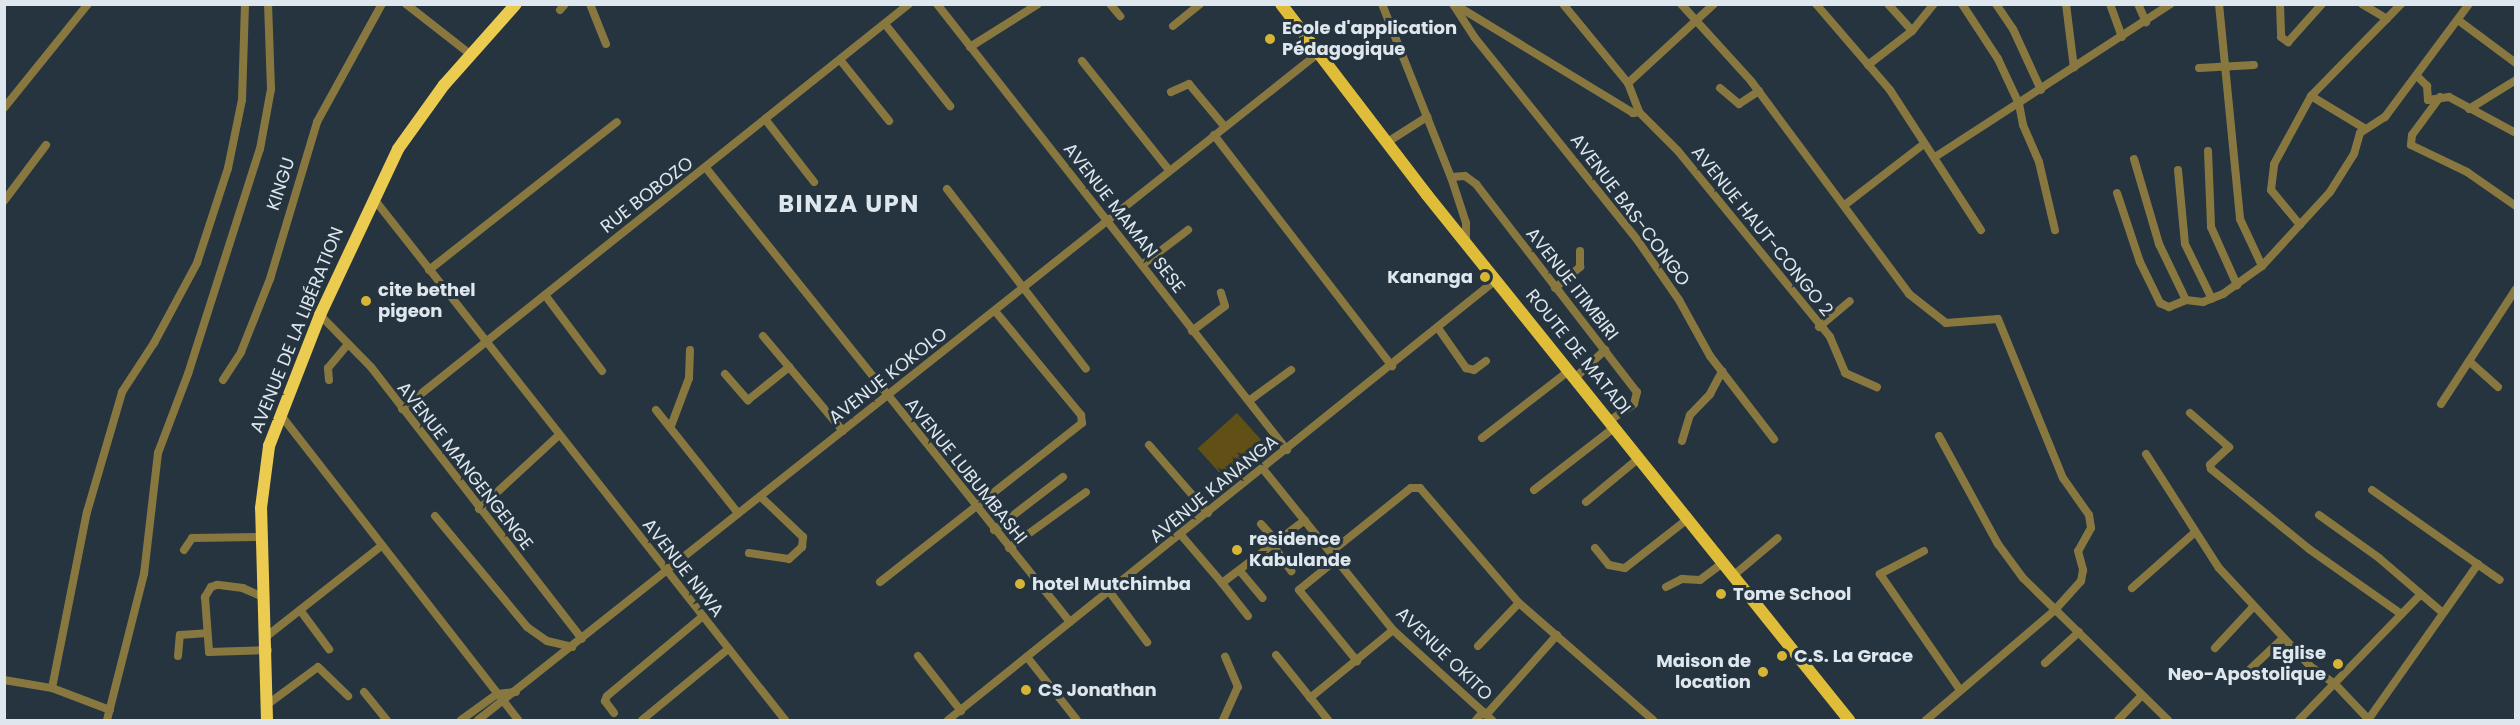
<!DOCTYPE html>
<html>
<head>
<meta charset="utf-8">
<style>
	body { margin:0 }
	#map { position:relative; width:2520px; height:725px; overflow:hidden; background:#25343f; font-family:Poppins,sans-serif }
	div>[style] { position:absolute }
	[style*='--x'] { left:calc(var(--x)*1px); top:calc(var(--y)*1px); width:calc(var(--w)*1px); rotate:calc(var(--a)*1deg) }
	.green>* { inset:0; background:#605016; transform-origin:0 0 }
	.minor>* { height:8px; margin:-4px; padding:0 4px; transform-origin:4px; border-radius:4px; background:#887840 }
	.primary>* { height:12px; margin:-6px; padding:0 6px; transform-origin:6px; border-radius:6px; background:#dfbd39 }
	.trunk>* { height:12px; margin:-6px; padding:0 6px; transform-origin:6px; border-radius:6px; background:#eccc50 }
	.dots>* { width:16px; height:16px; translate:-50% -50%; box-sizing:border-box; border:3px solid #25343f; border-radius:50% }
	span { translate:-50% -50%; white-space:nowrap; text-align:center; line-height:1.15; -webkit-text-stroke:6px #25343f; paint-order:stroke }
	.poi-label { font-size:18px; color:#dee7ee; font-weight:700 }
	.left { translate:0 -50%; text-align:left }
	.right { translate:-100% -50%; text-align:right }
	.street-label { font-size:18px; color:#dee7ee }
	.district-label { font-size:24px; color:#dee7ee; font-weight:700; letter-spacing:1.5px }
	.frame { position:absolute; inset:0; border:6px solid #dee7ee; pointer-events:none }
</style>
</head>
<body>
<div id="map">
	<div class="green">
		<div style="left:1237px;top:413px;width:36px;height:53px;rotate:48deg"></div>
	</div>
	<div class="minor">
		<div style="--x:406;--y:4;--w:81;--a:38"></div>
		<div style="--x:590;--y:4;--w:43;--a:68.2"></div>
		<div style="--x:937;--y:4;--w:567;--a:51.88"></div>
		<div style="--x:1110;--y:4;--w:16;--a:50"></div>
		<div style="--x:1382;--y:4;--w:186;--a:68.3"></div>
		<div style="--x:1451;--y:177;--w:48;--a:71.9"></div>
		<div style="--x:1466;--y:223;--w:19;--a:90"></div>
		<div style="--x:1453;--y:4;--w:40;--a:57.1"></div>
		<div style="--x:1475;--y:38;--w:260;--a:51.2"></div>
		<div style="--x:1638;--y:241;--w:72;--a:55.2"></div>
		<div style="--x:1679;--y:300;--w:64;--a:61"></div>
		<div style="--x:1710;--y:356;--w:105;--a:52.4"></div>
		<div style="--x:1454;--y:4;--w:210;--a:31.3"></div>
		<div style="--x:1633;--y:113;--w:6;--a:-9"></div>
		<div style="--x:1563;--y:4;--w:102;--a:50.6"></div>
		<div style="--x:1681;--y:4;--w:104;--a:47.7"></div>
		<div style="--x:1751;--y:81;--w:265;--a:53.4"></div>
		<div style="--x:1909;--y:294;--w:47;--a:38.1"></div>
		<div style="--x:1946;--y:323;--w:52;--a:-4.4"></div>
		<div style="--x:1998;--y:319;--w:172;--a:67.8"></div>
		<div style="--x:2063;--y:478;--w:45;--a:54.9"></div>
		<div style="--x:2089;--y:515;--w:13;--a:81"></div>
		<div style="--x:2091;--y:528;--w:26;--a:119"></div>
		<div style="--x:2078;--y:551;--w:20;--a:75"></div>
		<div style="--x:2083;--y:570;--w:11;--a:100"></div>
		<div style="--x:2081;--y:581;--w:39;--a:132"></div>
		<div style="--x:2055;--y:610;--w:170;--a:139.5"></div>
		<div style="--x:1714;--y:4;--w:117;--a:137.4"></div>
		<div style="--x:1628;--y:83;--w:31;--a:69"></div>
		<div style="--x:1639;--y:112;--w:55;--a:45"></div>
		<div style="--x:1678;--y:151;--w:240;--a:50.7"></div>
		<div style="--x:1830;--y:337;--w:39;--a:67"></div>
		<div style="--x:1845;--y:373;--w:35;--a:24"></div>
		<div style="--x:1816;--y:4;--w:113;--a:49.3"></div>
		<div style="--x:1890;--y:90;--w:167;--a:57"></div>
		<div style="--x:1888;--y:4;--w:36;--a:48"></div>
		<div style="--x:1962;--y:4;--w:66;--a:56.8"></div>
		<div style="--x:1998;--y:59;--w:50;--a:65"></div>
		<div style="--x:2019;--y:104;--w:21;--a:79"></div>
		<div style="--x:2023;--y:125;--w:40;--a:66.6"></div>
		<div style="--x:2039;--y:162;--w:70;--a:76.8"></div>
		<div style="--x:1996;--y:4;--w:30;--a:56"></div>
		<div style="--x:2013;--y:29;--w:67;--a:65.3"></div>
		<div style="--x:2066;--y:4;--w:64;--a:82.9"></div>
		<div style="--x:2110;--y:4;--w:35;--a:70"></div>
		<div style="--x:2138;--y:4;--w:20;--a:66"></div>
		<div style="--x:2219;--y:4;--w:216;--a:84.4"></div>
		<div style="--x:2240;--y:219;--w:52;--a:64.9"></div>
		<div style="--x:2280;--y:4;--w:33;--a:88"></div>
		<div style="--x:2281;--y:37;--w:9;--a:36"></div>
		<div style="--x:2288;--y:42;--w:51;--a:-48.2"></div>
		<div style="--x:2362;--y:4;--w:29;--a:31"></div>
		<div style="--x:560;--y:10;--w:8;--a:-50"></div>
		<div style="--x:2458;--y:20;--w:72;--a:36.6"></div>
		<div style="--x:885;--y:24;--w:105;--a:51.6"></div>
		<div style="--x:1173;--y:26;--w:35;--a:-39"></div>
		<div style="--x:970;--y:47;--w:80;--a:-32.3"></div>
		<div style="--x:841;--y:61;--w:77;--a:51.3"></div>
		<div style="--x:1082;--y:61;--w:139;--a:51.4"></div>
		<div style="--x:1868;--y:65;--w:56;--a:-37.7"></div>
		<div style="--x:1912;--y:31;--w:35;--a:-51"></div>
		<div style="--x:2199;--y:68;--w:55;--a:-3.1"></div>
		<div style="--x:2418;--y:77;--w:13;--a:45"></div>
		<div style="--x:2427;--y:86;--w:14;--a:86"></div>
		<div style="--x:2428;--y:100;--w:21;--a:-8"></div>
		<div style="--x:2449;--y:97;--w:76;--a:28.2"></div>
		<div style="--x:1720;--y:88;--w:25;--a:40"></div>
		<div style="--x:1739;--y:104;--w:24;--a:-33"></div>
		<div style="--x:1171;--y:92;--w:20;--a:-24"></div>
		<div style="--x:1189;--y:84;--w:56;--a:50.1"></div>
		<div style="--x:2311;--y:96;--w:62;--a:31.1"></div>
		<div style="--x:2440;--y:97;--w:47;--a:126.4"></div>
		<div style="--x:2412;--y:135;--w:10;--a:96"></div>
		<div style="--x:2411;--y:145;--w:62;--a:25.7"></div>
		<div style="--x:2467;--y:172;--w:60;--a:34.8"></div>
		<div style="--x:4;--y:108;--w:134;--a:-51.1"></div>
		<div style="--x:2469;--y:109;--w:55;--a:-31.7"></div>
		<div style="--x:765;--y:119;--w:80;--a:52.1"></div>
		<div style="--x:1214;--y:135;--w:292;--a:52.4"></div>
		<div style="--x:1386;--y:143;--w:49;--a:-32.4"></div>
		<div style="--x:2208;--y:151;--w:76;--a:87.7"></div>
		<div style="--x:2211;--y:227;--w:64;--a:65.9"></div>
		<div style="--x:1935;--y:157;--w:281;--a:-33"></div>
		<div style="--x:2134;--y:159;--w:89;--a:73.6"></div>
		<div style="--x:2159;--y:244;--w:62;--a:64.3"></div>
		<div style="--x:706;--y:168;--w:582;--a:51.28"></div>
		<div style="--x:2178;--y:170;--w:74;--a:84.6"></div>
		<div style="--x:2185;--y:244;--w:61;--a:63.9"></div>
		<div style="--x:1451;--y:177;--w:14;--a:-4"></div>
		<div style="--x:1465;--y:176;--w:14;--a:36"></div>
		<div style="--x:1476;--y:184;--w:263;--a:52.3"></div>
		<div style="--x:1637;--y:392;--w:12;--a:104"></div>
		<div style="--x:1634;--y:404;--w:29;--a:146"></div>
		<div style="--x:947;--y:189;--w:227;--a:52.3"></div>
		<div style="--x:2117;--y:193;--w:73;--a:71.6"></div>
		<div style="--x:2140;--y:262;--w:46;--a:64"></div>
		<div style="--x:2160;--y:303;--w:10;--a:24"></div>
		<div style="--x:2169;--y:307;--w:18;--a:-22"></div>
		<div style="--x:2186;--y:300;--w:17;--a:7"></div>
		<div style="--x:2203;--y:302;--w:22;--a:-22"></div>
		<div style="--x:2223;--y:294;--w:48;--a:-35.7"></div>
		<div style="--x:2262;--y:266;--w:100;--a:-47.4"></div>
		<div style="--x:2330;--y:192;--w:45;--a:-57.7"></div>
		<div style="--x:2354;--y:154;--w:22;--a:-74"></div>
		<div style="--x:2360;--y:133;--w:30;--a:-33"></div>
		<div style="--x:2385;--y:117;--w:141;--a:-53.4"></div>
		<div style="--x:374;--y:199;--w:664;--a:51.73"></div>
		<div style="--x:4;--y:201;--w:70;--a:-53.1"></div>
		<div style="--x:1846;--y:204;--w:98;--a:-37.6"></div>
		<div style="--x:2300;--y:225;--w:45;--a:-129.6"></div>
		<div style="--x:2271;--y:190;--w:26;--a:-83"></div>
		<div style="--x:2274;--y:164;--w:77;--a:-61.4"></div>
		<div style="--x:2311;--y:96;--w:129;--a:-45.6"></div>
		<div style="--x:1142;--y:265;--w:58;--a:-37.3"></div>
		<div style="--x:429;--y:270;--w:239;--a:-38.2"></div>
		<div style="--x:1555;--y:288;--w:33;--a:-40"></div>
		<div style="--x:1580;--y:267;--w:16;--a:-90"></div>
		<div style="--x:545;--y:295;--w:95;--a:53.1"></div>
		<div style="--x:320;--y:315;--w:73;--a:45.6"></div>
		<div style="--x:371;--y:367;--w:344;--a:52.2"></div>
		<div style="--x:1819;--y:327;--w:40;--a:-40"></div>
		<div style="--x:1438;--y:328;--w:49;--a:55"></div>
		<div style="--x:1466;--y:368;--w:8;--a:14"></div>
		<div style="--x:1474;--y:370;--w:15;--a:-37"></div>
		<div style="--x:1192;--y:331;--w:41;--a:-37.1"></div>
		<div style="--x:1225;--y:306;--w:14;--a:-107"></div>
		<div style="--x:763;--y:336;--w:124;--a:49.9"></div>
		<div style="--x:2469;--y:361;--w:39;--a:42"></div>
		<div style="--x:725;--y:374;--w:35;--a:49"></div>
		<div style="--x:748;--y:400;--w:53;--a:-38.8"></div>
		<div style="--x:1576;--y:377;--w:40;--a:-43"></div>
		<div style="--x:223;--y:380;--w:33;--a:-57"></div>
		<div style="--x:241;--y:352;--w:79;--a:-68.3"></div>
		<div style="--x:270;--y:279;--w:164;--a:-73.3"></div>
		<div style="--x:317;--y:122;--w:135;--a:-61.2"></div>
		<div style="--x:329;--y:380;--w:12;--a:-95"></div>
		<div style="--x:328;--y:368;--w:30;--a:-50"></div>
		<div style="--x:1250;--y:400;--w:51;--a:-36.2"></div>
		<div style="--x:2441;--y:404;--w:137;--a:-56.9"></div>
		<div style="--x:402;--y:409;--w:649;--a:-38.62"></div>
		<div style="--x:656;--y:410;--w:132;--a:51.5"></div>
		<div style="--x:2190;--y:413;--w:52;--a:41.1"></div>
		<div style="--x:2229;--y:447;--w:26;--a:137"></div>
		<div style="--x:2210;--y:465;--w:4;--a:76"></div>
		<div style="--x:2211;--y:469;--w:127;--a:39.2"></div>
		<div style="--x:2309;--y:549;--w:113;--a:35.2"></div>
		<div style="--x:280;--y:414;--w:388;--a:52.1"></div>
		<div style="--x:671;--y:426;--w:51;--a:-69.4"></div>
		<div style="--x:689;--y:378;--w:28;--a:-88"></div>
		<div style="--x:1939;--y:436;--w:123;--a:61.4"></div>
		<div style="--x:1998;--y:544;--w:42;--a:53.7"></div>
		<div style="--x:2023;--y:578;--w:203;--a:44.4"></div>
		<div style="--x:1482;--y:438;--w:111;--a:-37.7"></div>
		<div style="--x:1682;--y:441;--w:27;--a:-73"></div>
		<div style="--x:1690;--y:415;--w:29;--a:-46"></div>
		<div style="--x:1710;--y:394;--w:26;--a:-62"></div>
		<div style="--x:1149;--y:445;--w:90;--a:49.1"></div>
		<div style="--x:2146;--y:454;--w:135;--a:57.4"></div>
		<div style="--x:2219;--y:568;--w:134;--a:47.1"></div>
		<div style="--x:2310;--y:666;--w:31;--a:36"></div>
		<div style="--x:2335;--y:684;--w:50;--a:46.6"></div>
		<div style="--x:1263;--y:469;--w:207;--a:51.1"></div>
		<div style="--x:1393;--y:630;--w:134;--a:42.3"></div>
		<div style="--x:1534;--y:490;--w:103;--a:-37.9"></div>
		<div style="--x:2372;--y:490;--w:156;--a:35.1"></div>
		<div style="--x:1586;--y:502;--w:69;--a:-39.7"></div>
		<div style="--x:479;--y:509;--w:109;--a:-42.8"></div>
		<div style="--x:2319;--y:515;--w:74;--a:35.6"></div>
		<div style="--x:2379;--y:558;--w:84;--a:40.7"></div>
		<div style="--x:435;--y:516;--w:144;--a:50.3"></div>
		<div style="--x:527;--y:627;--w:24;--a:35"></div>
		<div style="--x:547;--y:641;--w:26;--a:13"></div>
		<div style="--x:1261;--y:524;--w:24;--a:48"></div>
		<div style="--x:994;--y:530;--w:87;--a:-37.5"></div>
		<div style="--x:1181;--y:535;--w:63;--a:49.5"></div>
		<div style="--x:1222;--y:583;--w:104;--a:-37.2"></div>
		<div style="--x:1273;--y:545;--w:32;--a:55"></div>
		<div style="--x:1009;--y:548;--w:95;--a:-36"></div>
		<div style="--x:1595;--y:548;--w:22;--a:51"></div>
		<div style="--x:1609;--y:565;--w:16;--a:11"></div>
		<div style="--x:1625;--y:568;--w:81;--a:-38"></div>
		<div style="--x:184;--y:550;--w:14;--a:-56"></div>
		<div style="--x:192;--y:538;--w:70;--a:-0.8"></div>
		<div style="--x:1924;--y:551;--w:50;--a:152.4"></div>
		<div style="--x:1880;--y:574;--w:141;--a:55.4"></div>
		<div style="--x:1331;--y:552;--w:102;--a:-38.7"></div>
		<div style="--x:1411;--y:488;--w:9;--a:0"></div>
		<div style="--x:1420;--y:488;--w:152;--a:49.3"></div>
		<div style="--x:1519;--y:603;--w:178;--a:41.1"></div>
		<div style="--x:749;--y:553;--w:40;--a:8.5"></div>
		<div style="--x:789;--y:559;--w:18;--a:-43"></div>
		<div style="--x:802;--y:547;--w:10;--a:-84"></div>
		<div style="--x:803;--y:537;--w:59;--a:-136.4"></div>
		<div style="--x:1337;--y:559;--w:49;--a:140.8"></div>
		<div style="--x:1299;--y:590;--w:92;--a:50.8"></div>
		<div style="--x:1240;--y:571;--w:35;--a:50"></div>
		<div style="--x:1734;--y:575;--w:57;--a:-40.1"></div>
		<div style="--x:880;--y:582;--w:257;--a:-38.2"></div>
		<div style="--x:1082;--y:423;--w:8;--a:-97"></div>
		<div style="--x:1081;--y:415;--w:135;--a:-129.6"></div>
		<div style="--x:1222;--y:583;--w:42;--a:51.8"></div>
		<div style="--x:1666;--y:587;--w:18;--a:-27"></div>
		<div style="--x:1682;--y:579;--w:18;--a:3"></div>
		<div style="--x:1700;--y:580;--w:30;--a:-37"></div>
		<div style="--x:2132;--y:588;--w:81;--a:-41.5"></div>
		<div style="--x:1109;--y:591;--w:64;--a:53.3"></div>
		<div style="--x:265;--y:598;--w:24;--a:-156"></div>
		<div style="--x:243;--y:588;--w:26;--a:-173"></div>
		<div style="--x:217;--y:585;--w:6;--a:162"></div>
		<div style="--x:211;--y:587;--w:12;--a:121"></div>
		<div style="--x:205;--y:597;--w:55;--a:85.8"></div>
		<div style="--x:209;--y:652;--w:59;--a:-1.9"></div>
		<div style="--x:300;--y:610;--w:49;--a:53.4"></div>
		<div style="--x:267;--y:636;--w:144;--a:-38.2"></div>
		<div style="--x:1478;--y:646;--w:59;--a:-46.4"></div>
		<div style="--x:2215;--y:648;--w:56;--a:-47.2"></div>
		<div style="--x:1276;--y:655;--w:83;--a:51.3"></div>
		<div style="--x:178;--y:656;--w:21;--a:-85"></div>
		<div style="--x:180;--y:635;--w:27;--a:-4"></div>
		<div style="--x:918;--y:656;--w:70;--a:52"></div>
		<div style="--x:1027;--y:657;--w:80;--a:51.6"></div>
		<div style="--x:2045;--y:663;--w:46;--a:-42.4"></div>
		<div style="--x:2244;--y:675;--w:54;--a:-43.5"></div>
		<div style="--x:4;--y:680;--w:49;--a:9.5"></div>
		<div style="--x:52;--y:688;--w:62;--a:20.8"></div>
		<div style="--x:52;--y:688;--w:179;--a:-78.8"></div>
		<div style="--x:87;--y:512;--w:125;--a:-73.7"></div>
		<div style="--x:122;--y:392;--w:59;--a:-56.9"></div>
		<div style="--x:154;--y:343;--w:91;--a:-61.7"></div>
		<div style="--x:197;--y:263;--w:100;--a:-71.9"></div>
		<div style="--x:228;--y:168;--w:69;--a:-78.4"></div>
		<div style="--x:242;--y:100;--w:96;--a:-88.2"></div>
		<div style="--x:364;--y:692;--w:36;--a:51"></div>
		<div style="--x:1310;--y:698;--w:107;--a:-39.3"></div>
		<div style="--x:268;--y:704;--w:62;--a:-36.5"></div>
		<div style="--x:318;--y:667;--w:42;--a:44"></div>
		<div style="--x:614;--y:713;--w:15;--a:-127"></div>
		<div style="--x:605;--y:701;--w:5;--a:-68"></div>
		<div style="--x:607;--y:696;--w:125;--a:-39.8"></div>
		<div style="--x:1486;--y:715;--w:107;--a:-48.4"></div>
		<div style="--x:107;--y:720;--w:151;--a:-75.8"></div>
		<div style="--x:144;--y:574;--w:122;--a:-83.4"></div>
		<div style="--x:158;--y:453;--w:85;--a:-69.2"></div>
		<div style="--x:188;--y:374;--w:236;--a:-72.3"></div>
		<div style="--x:260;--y:149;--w:61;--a:-79.6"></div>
		<div style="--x:271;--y:89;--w:85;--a:-92"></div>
		<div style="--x:461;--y:720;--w:44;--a:-35.8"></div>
		<div style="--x:497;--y:694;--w:19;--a:-6"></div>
		<div style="--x:478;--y:720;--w:1070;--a:-38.43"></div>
		<div style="--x:642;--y:720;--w:112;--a:-39.5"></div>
		<div style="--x:948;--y:720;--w:704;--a:-38.77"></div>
		<div style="--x:1223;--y:720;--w:36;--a:-66"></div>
		<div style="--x:1238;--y:687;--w:33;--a:-113"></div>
		<div style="--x:1476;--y:720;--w:11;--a:-49"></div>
		<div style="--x:2118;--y:720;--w:33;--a:-46"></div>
		<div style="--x:2299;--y:720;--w:174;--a:-45.9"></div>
		<div style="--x:2368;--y:720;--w:191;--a:-54.8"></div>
	</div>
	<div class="primary">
		<div style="--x:1281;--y:4;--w:240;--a:52.6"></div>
		<div style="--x:1427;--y:195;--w:674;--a:51.21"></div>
	</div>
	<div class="trunk">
		<div style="--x:267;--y:720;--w:212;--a:-91.6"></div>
		<div style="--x:261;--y:508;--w:63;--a:-82.6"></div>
		<div style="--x:269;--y:446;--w:141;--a:-68.7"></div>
		<div style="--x:320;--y:315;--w:183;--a:-64.8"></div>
		<div style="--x:398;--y:149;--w:79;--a:-54.3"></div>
		<div style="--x:444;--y:85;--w:108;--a:-48.4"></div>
	</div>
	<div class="dots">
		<div style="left:1270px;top:39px;background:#d6b534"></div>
		<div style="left:1485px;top:277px;background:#d6b534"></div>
		<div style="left:366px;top:301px;background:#d6b534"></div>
		<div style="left:1237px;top:550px;background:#d6b534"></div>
		<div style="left:1020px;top:584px;background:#d6b534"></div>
		<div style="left:1721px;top:594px;background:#d6b534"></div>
		<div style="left:1782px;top:656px;background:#d6b534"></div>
		<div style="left:2338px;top:664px;background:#d6b534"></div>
		<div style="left:1763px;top:672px;background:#d6b534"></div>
		<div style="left:1026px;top:690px;background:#d6b534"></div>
	</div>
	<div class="poi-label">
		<span class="left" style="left:1282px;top:39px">Ecole d'application<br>Pédagogique</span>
		<span class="right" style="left:1473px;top:277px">Kananga</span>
		<span class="left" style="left:378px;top:301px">cite bethel<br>pigeon</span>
		<span class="left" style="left:1249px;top:550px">residence<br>Kabulande</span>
		<span class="left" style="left:1032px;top:584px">hotel Mutchimba</span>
		<span class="left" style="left:1733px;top:594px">Tome School</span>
		<span class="right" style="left:2326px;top:664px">Eglise<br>Neo-Apostolique</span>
		<span class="left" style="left:1794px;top:656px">C.S. La Grace</span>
		<span class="right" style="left:1751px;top:672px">Maison de<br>location</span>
		<span class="left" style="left:1038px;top:690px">CS Jonathan</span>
	</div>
	<div class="street-label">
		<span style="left:281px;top:184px;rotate:-72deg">KINGU</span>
		<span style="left:647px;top:195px;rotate:-38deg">RUE BOBOZO</span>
		<span style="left:1630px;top:210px;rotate:53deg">AVENUE BAS-CONGO</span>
		<span style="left:1124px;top:218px;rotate:52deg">AVENUE MAMAN SESE</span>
		<span style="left:1762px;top:231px;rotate:51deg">AVENUE HAUT-CONGO 2</span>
		<span style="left:1572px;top:284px;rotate:52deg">AVENUE ITIMBIRI</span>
		<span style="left:297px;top:330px;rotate:-68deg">AVENUE DE LA LIBÉRATION</span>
		<span style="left:1578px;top:352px;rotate:51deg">ROUTE DE MATADI</span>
		<span style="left:888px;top:376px;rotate:-38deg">AVENUE KOKOLO</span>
		<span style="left:465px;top:466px;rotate:52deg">AVENUE MANGENGENGE</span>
		<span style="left:966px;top:471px;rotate:51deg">AVENUE LUBUMBASHI</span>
		<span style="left:1214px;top:489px;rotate:-39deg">AVENUE KANANGA</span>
		<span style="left:683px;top:568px;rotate:52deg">AVENUE NIWA</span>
		<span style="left:1444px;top:654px;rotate:44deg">AVENUE OKITO</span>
	</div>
	<div class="district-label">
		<span style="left:849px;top:204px">BINZA UPN</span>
	</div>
	<div class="frame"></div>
</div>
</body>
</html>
